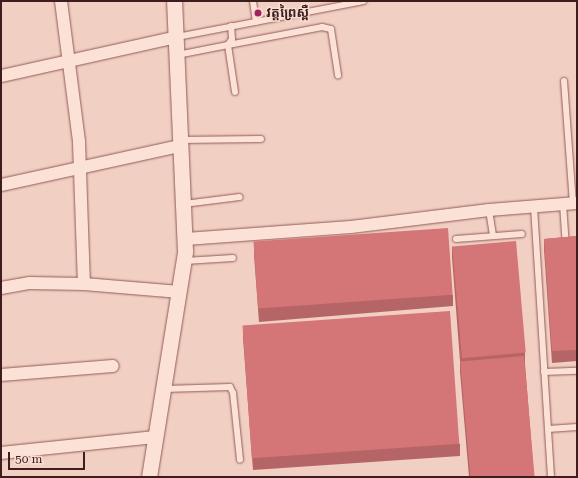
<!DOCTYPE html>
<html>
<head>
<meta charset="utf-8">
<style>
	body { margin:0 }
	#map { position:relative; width:578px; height:478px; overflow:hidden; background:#f2cfc3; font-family:"Roboto Serif","Noto Sans Khmer",serif }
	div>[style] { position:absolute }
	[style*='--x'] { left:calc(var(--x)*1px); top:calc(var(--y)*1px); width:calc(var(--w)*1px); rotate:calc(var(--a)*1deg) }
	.roads { filter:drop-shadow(0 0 1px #8f5c57) drop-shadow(0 0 1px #8f5c57) }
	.service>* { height:6px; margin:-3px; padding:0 3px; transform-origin:3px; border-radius:3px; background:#fce1d7 }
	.minor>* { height:12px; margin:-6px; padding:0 6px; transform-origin:6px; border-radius:6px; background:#fce1d7 }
	.tertiary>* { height:15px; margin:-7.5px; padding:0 7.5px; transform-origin:7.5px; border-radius:7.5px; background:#fce1d7 }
	.wall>* { inset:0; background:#b66566 }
	.building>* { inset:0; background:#d47577; transform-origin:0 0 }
	.dots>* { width:11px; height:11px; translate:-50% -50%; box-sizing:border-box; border:2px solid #f9ddd3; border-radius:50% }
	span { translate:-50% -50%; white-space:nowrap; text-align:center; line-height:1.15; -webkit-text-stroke:3px #f9ddd3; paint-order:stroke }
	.poi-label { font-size:13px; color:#3d1e1d; font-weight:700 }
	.left { translate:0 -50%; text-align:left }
	.frame { position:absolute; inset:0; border:2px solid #3d1e1d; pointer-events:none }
	.scale { position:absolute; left:8px; top:452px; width:77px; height:18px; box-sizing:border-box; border:2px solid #3d1e1d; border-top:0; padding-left:5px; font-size:12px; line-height:14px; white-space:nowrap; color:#3d1e1d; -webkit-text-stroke:3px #f9ddd3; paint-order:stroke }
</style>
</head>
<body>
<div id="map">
	<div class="roads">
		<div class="service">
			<div style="--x:253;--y:1;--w:21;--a:82"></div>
			<div style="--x:177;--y:37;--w:190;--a:-10.9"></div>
			<div style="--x:177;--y:55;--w:52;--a:-11.1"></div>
			<div style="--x:228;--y:45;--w:7;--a:-56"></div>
			<div style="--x:232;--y:39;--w:13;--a:-94"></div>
			<div style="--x:564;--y:81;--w:123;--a:85.8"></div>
			<div style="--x:235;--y:92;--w:48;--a:-98.5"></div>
			<div style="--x:228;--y:45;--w:96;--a:-10.8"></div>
			<div style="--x:322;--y:27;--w:9;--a:13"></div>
			<div style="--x:331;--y:29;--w:47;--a:81.3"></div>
			<div style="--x:180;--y:140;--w:81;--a:-0.7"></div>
			<div style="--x:184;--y:204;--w:56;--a:-7.1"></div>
			<div style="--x:563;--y:204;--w:32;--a:86"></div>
			<div style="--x:534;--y:207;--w:271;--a:86.4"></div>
			<div style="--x:489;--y:210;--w:26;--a:81"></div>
			<div style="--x:456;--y:239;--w:66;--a:-4.3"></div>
			<div style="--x:185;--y:261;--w:48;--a:-3.6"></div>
			<div style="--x:544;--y:372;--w:33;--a:-2"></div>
			<div style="--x:164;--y:389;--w:66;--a:-1.7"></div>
			<div style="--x:230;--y:387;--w:7;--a:63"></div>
			<div style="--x:233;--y:393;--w:67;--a:84"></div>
			<div style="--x:548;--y:429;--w:29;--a:-4"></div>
		</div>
		<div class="minor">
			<div style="--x:61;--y:1;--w:142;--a:82.7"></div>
			<div style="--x:79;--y:142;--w:142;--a:88"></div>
			<div style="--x:1;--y:76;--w:180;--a:-12.5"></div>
			<div style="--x:1;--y:185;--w:183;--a:-12.3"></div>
			<div style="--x:186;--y:239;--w:165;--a:-4.2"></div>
			<div style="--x:351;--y:227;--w:139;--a:-7"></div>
			<div style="--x:489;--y:210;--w:88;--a:-4.5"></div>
			<div style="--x:1;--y:288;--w:28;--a:-10"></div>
			<div style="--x:29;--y:283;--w:55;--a:1"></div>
			<div style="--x:84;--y:284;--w:96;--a:4.8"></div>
			<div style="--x:1;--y:375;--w:112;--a:-4.6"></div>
			<div style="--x:1;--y:453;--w:155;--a:-5.9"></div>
		</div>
		<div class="tertiary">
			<div style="--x:149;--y:477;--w:229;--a:-80.9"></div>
			<div style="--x:185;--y:251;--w:250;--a:-92.5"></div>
		</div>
	</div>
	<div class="wall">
		<div style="clip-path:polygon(577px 236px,577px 361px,552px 363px,544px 250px,544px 239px)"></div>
		<div style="clip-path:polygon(254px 244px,453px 295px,453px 306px,259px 322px,254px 255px)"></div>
		<div style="clip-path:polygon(452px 246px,525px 353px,525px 364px,534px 477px,469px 477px,460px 372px,460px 361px,452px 257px)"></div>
		<div style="clip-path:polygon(243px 326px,460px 444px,460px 456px,253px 470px,243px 338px)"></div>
	</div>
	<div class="building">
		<div style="left:448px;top:228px;width:67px;height:195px;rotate:86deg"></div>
		<div style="clip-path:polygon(577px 236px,577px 350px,552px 351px,544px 239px)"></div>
		<div style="left:516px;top:241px;width:112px;height:64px;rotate:85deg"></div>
		<div style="left:450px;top:311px;width:133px;height:208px;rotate:86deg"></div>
		<div style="left:524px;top:356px;width:121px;height:64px;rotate:85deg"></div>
	</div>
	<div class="dots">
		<div style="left:258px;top:13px;background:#a4215c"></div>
	</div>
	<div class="poi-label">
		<span class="left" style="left:266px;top:13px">វត្តព្រៃស្ពឺ</span>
	</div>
	<div class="frame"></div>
	<div class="scale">50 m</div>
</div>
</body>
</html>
